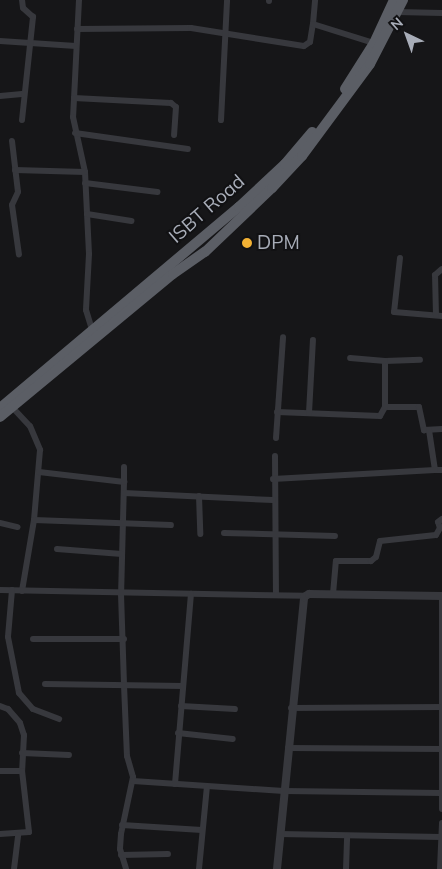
<!DOCTYPE html>
<html>
<head>
<meta charset="utf-8">
<style>
	body { margin:0 }
	#map { position:relative; width:442px; height:869px; overflow:hidden; background:#161618; font-family:Mulish,sans-serif }
	div>[style] { position:absolute }
	[style*='--x'] { left:calc(var(--x)*1px); top:calc(var(--y)*1px); width:calc(var(--w)*1px); rotate:calc(var(--a)*1deg) }
	.minor>* { height:6px; margin:-3px; padding:0 3px; transform-origin:3px; border-radius:3px; background:#37383d }
	.tertiary>* { height:8px; margin:-4px; padding:0 4px; transform-origin:4px; border-radius:4px; background:#37383d }
	.trunk>* { height:10px; margin:-5px; padding:0 5px; transform-origin:5px; border-radius:5px; background:#5b5e65 }
	.dots>* { width:14px; height:14px; translate:-50% -50%; box-sizing:border-box; border:2px solid #111113; border-radius:50% }
	span { translate:-50% -50%; white-space:nowrap; text-align:center; line-height:1.15; -webkit-text-stroke:4px #111113; paint-order:stroke }
	.street-label { font-size:19px; color:#a8adb8 }
	.poi-label { font-size:19px; color:#a8adb8 }
	.left { translate:0 -50%; text-align:left }
	.north { position:absolute; left:382px; top:10px; width:50px; height:50px; -webkit-text-stroke:4px #111113; paint-order:stroke; rotate:318deg; font-size:14px; font-weight:700; line-height:20px; text-align:center; color:#a8adb8 }
	.north::after { content:''; display:block; margin:auto; width:18px; height:22px; background:#a8adb8; clip-path:polygon(50% 0,100% 100%,50% 72%,0 100%) }
</style>
</head>
<body>
<div id="map">
	<div class="minor">
		<div style="--x:79;--y:0;--w:117;--a:92.9"></div>
		<div style="--x:73;--y:117;--w:56;--a:77.7"></div>
		<div style="--x:85;--y:172;--w:82;--a:87.2"></div>
		<div style="--x:89;--y:254;--w:56;--a:93.1"></div>
		<div style="--x:86;--y:310;--w:24;--a:73"></div>
		<div style="--x:269;--y:1;--w:1;--a:-90"></div>
		<div style="--x:397;--y:12;--w:45;--a:1.3"></div>
		<div style="--x:313;--y:24;--w:24;--a:-85"></div>
		<div style="--x:77;--y:29;--w:114;--a:-0.5"></div>
		<div style="--x:191;--y:28;--w:114;--a:9.1"></div>
		<div style="--x:304;--y:46;--w:7;--a:-34"></div>
		<div style="--x:310;--y:42;--w:18;--a:-81"></div>
		<div style="--x:313;--y:24;--w:64;--a:17.3"></div>
		<div style="--x:0;--y:41;--w:76;--a:3.8"></div>
		<div style="--x:0;--y:96;--w:22;--a:-5"></div>
		<div style="--x:74;--y:98;--w:97;--a:3"></div>
		<div style="--x:171;--y:103;--w:6;--a:39"></div>
		<div style="--x:176;--y:107;--w:28;--a:94"></div>
		<div style="--x:22;--y:120;--w:104;--a:-83.9"></div>
		<div style="--x:33;--y:17;--w:13;--a:-138"></div>
		<div style="--x:23;--y:8;--w:8;--a:-97"></div>
		<div style="--x:221;--y:120;--w:120;--a:-87.1"></div>
		<div style="--x:75;--y:133;--w:114;--a:8.1"></div>
		<div style="--x:12;--y:141;--w:51;--a:83.3"></div>
		<div style="--x:18;--y:192;--w:14;--a:115"></div>
		<div style="--x:12;--y:205;--w:50;--a:82"></div>
		<div style="--x:15;--y:170;--w:70;--a:1.6"></div>
		<div style="--x:85;--y:183;--w:73;--a:7.1"></div>
		<div style="--x:87;--y:214;--w:45;--a:9"></div>
		<div style="--x:400;--y:258;--w:54;--a:96.3"></div>
		<div style="--x:394;--y:312;--w:48;--a:4.8"></div>
		<div style="--x:436;--y:315;--w:40;--a:-91.4"></div>
		<div style="--x:435;--y:275;--w:9;--a:-41"></div>
		<div style="--x:385;--y:361;--w:35;--a:-2"></div>
		<div style="--x:12;--y:407;--w:26;--a:47"></div>
		<div style="--x:30;--y:426;--w:26;--a:67"></div>
		<div style="--x:40;--y:450;--w:70;--a:94.9"></div>
		<div style="--x:34;--y:520;--w:72;--a:99.6"></div>
		<div style="--x:385;--y:407;--w:34;--a:0"></div>
		<div style="--x:419;--y:407;--w:24;--a:78"></div>
		<div style="--x:424;--y:430;--w:18;--a:-3"></div>
		<div style="--x:277;--y:412;--w:103;--a:2.2"></div>
		<div style="--x:380;--y:416;--w:10;--a:-61"></div>
		<div style="--x:385;--y:407;--w:46;--a:-90"></div>
		<div style="--x:385;--y:361;--w:35;--a:-175"></div>
		<div style="--x:309;--y:413;--w:73;--a:-86.9"></div>
		<div style="--x:429;--y:430;--w:40;--a:81.5"></div>
		<div style="--x:435;--y:470;--w:7;--a:0"></div>
		<div style="--x:276;--y:438;--w:101;--a:-86"></div>
		<div style="--x:275;--y:456;--w:139;--a:89.6"></div>
		<div style="--x:39;--y:472;--w:86;--a:6.7"></div>
		<div style="--x:124;--y:482;--w:112;--a:91.5"></div>
		<div style="--x:121;--y:594;--w:91;--a:88.1"></div>
		<div style="--x:124;--y:685;--w:71;--a:87.6"></div>
		<div style="--x:127;--y:756;--w:22;--a:74"></div>
		<div style="--x:133;--y:777;--w:58;--a:101.9"></div>
		<div style="--x:121;--y:834;--w:15;--a:94"></div>
		<div style="--x:120;--y:849;--w:21;--a:73"></div>
		<div style="--x:273;--y:479;--w:162;--a:-3.2"></div>
		<div style="--x:124;--y:482;--w:15;--a:-90"></div>
		<div style="--x:124;--y:493;--w:149;--a:2.7"></div>
		<div style="--x:199;--y:496;--w:38;--a:88"></div>
		<div style="--x:34;--y:520;--w:137;--a:2.1"></div>
		<div style="--x:0;--y:523;--w:18;--a:13"></div>
		<div style="--x:224;--y:533;--w:111;--a:1.5"></div>
		<div style="--x:57;--y:549;--w:65;--a:4.4"></div>
		<div style="--x:0;--y:590;--w:305;--a:1.1"></div>
		<div style="--x:12;--y:590;--w:47;--a:94.9"></div>
		<div style="--x:8;--y:637;--w:57;--a:78.9"></div>
		<div style="--x:19;--y:693;--w:21;--a:49"></div>
		<div style="--x:33;--y:709;--w:28;--a:21"></div>
		<div style="--x:333;--y:594;--w:33;--a:-85"></div>
		<div style="--x:336;--y:561;--w:35;--a:0"></div>
		<div style="--x:371;--y:561;--w:6;--a:-39"></div>
		<div style="--x:376;--y:557;--w:16;--a:-76"></div>
		<div style="--x:380;--y:541;--w:56;--a:-6.1"></div>
		<div style="--x:436;--y:535;--w:8;--a:-60"></div>
		<div style="--x:440;--y:528;--w:6;--a:-108"></div>
		<div style="--x:438;--y:522;--w:5;--a:-37"></div>
		<div style="--x:442;--y:596;--w:213;--a:90"></div>
		<div style="--x:33;--y:639;--w:91;--a:0"></div>
		<div style="--x:45;--y:684;--w:138;--a:0.8"></div>
		<div style="--x:0;--y:706;--w:9;--a:21"></div>
		<div style="--x:8;--y:709;--w:18;--a:49"></div>
		<div style="--x:20;--y:723;--w:13;--a:72"></div>
		<div style="--x:24;--y:735;--w:36;--a:93"></div>
		<div style="--x:22;--y:771;--w:22;--a:180"></div>
		<div style="--x:181;--y:706;--w:54;--a:3.2"></div>
		<div style="--x:291;--y:708;--w:151;--a:-0.4"></div>
		<div style="--x:178;--y:733;--w:55;--a:6.2"></div>
		<div style="--x:288;--y:748;--w:153;--a:0.4"></div>
		<div style="--x:22;--y:753;--w:47;--a:2.4"></div>
		<div style="--x:133;--y:781;--w:151;--a:3.8"></div>
		<div style="--x:284;--y:791;--w:157;--a:0.7"></div>
		<div style="--x:175;--y:784;--w:191;--a:-85.2"></div>
		<div style="--x:122;--y:825;--w:80;--a:3.6"></div>
		<div style="--x:0;--y:834;--w:29;--a:-4"></div>
		<div style="--x:29;--y:832;--w:61;--a:-96.5"></div>
		<div style="--x:280;--y:834;--w:161;--a:1.1"></div>
		<div style="--x:121;--y:855;--w:47;--a:-1.2"></div>
		<div style="--x:14;--y:869;--w:34;--a:-83"></div>
		<div style="--x:199;--y:869;--w:83;--a:-84.5"></div>
		<div style="--x:346;--y:869;--w:33;--a:-88"></div>
		<div style="--x:440;--y:869;--w:46;--a:-87.5"></div>
	</div>
	<div class="tertiary">
		<div style="--x:277;--y:869;--w:273;--a:-84.3"></div>
		<div style="--x:304;--y:597;--w:6;--a:-31"></div>
		<div style="--x:309;--y:594;--w:133;--a:0.9"></div>
	</div>
	<div class="trunk">
		<div style="--x:345;--y:89;--w:54;--a:-57.8"></div>
		<div style="--x:374;--y:43;--w:47;--a:-65.1"></div>
		<div style="--x:0;--y:408;--w:312;--a:-40.1"></div>
		<div style="--x:239;--y:207;--w:63;--a:-43.1"></div>
		<div style="--x:285;--y:164;--w:42;--a:-49.8"></div>
		<div style="--x:0;--y:417;--w:224;--a:-39.6"></div>
		<div style="--x:173;--y:274;--w:39;--a:-35"></div>
		<div style="--x:205;--y:252;--w:93;--a:-43.7"></div>
		<div style="--x:272;--y:188;--w:44;--a:-46.8"></div>
		<div style="--x:302;--y:156;--w:114;--a:-53.5"></div>
		<div style="--x:370;--y:64;--w:72;--a:-62.7"></div>
	</div>
	<div class="dots">
		<div style="left:247px;top:243px;background:#f2b134"></div>
	</div>
	<div class="street-label">
		<span style="left:207px;top:209px;rotate:-41deg">ISBT Road</span>
	</div>
	<div class="poi-label">
		<span class="left" style="left:257px;top:243px">DPM</span>
	</div>
	<div class="north">N</div>
</div>
</body>
</html>
